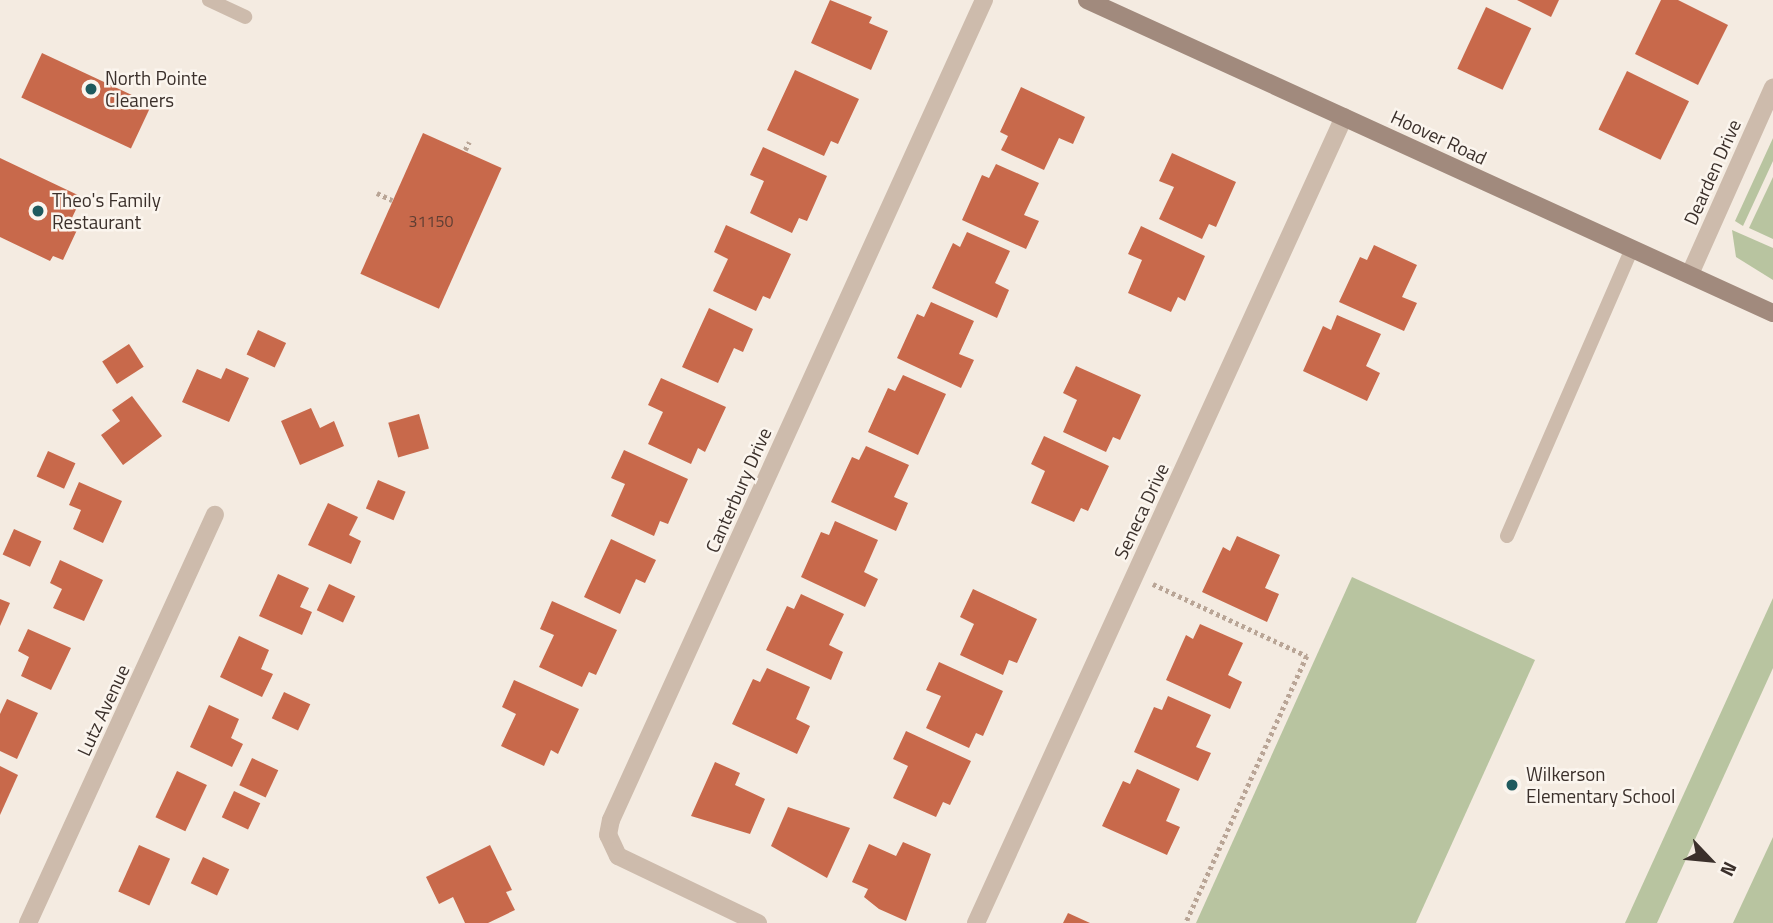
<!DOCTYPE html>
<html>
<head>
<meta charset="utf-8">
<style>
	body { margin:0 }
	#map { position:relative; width:1773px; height:923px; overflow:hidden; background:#f4ebe1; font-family:"Titillium Web",sans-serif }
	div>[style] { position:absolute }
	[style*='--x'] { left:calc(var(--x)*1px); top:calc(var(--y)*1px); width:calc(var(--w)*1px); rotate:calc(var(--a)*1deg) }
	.green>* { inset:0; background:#b8c4a0 }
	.building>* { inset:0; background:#c8694b; transform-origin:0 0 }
	.path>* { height:4.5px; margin-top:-2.25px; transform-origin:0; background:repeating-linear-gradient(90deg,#b9a596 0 3.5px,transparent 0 7px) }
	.lane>* { height:14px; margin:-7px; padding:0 7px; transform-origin:7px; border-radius:7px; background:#cdbbac }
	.street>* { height:18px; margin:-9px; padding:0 9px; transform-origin:9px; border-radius:9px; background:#cdbbac }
	.secondary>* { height:18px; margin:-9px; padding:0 9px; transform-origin:9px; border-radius:9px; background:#a18a7d }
	.dots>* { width:19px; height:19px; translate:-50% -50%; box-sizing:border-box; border:4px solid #fbf5ee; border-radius:50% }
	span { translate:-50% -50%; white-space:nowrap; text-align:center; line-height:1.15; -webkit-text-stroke:5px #fbf5ee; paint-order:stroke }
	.number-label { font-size:16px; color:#5e3e33 }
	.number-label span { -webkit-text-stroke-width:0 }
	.poi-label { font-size:19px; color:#3b302b }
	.left { translate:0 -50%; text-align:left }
	.street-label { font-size:19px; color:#3b302b }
	.north { position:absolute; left:1675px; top:825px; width:70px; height:70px; -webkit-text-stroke:5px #fbf5ee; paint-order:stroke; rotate:116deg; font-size:19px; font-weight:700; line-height:28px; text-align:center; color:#3b302b }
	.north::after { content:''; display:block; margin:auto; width:24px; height:32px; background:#3b302b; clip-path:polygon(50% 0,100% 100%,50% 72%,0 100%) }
</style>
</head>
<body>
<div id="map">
	<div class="green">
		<div style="clip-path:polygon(1773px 138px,1773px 161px,1743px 226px,1735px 221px)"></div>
		<div style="clip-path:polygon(1773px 177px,1773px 239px,1749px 228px)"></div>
		<div style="clip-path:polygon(1732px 230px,1773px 248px,1773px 280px,1736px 257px)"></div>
		<div style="clip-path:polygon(1352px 577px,1535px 660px,1416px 923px,1196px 923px)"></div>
		<div style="clip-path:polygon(1773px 598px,1773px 668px,1657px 923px,1625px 923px)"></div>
		<div style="clip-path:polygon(1773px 837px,1773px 923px,1733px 923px)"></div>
	</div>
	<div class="building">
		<div style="clip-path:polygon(830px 0,872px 17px,869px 23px,888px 31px,871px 70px,811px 43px)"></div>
		<div style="clip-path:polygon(1517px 0,1559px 0,1551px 17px)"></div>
		<div style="clip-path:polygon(1661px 0,1678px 0,1728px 25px,1698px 85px,1635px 54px)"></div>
		<div style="left:1486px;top:7px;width:50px;height:68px;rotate:25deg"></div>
		<div style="left:42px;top:53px;width:121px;height:49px;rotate:25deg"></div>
		<div style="clip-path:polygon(795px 70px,859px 99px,838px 144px,831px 141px,824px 156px,767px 130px)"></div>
		<div style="left:1627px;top:71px;width:69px;height:65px;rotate:26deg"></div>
		<div style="clip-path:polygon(1021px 87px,1085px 117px,1073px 144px,1059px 138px,1044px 170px,1001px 150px,1008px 136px,1000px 132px)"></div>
		<div style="left:423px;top:133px;width:86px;height:154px;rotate:24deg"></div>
		<div style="clip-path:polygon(763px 147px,827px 176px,807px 221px,799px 218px,792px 233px,750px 213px,764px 181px,750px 175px)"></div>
		<div style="clip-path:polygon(1172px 153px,1236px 182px,1216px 227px,1209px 224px,1202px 239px,1159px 219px,1174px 187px,1159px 181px)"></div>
		<div style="clip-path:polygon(0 158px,82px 197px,68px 226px,77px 230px,63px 260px,53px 256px,50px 261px,0 237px)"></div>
		<div style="clip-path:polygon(996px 164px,1039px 183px,1024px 215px,1039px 221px,1026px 249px,962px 220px,982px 175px,989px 178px)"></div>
		<div style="clip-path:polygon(726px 225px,791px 254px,770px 299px,763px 296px,756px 311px,713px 291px,728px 259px,714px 252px)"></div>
		<div style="clip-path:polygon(1141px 226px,1205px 256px,1185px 301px,1178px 297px,1171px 312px,1128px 293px,1142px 260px,1128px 254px)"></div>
		<div style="clip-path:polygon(967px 232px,1010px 251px,995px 283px,1009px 290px,997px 318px,932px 288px,953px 243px,960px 247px)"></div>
		<div style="clip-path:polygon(1374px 245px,1417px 265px,1402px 297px,1417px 303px,1404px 331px,1339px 302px,1360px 257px,1367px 260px)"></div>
		<div style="clip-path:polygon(931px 302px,974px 321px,959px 354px,974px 360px,961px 388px,897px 358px,917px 314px,924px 317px)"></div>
		<div style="clip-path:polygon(709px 308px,753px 329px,743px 352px,734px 348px,718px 383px,682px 367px)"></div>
		<div style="clip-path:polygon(1337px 315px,1381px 334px,1366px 366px,1380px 373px,1367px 401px,1303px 371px,1323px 326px,1331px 330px)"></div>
		<div style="left:258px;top:330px;width:31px;height:27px;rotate:25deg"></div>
		<div style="left:129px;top:344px;width:27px;height:32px;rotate:57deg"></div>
		<div style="clip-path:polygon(1076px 366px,1141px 395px,1120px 440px,1113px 437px,1106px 452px,1063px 432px,1077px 400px,1063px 393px)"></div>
		<div style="clip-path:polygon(226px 368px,249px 378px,229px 422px,182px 402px,197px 369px,221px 379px)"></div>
		<div style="clip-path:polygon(903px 375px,946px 394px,918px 455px,868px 432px,888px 388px,895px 391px)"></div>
		<div style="clip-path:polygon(661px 378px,726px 407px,705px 452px,698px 448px,691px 464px,648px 444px,663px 412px,648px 405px)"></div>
		<div style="clip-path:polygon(132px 396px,162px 436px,123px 465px,101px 435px,120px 421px,112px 410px)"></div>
		<div style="clip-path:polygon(311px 408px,320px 428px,334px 421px,344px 446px,300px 465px,281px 421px)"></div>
		<div style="left:419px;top:414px;width:36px;height:32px;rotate:74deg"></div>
		<div style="clip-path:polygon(1044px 436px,1109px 466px,1088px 511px,1081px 508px,1074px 522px,1031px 503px,1045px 471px,1031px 464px)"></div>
		<div style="clip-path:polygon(866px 446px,909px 465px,894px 497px,908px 503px,896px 531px,831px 502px,852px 457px,859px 460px)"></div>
		<div style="clip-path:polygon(624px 450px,688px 479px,668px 524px,660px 521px,654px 536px,611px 516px,625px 484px,611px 478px)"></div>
		<div style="left:48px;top:451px;width:30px;height:28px;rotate:24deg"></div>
		<div style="left:378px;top:480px;width:30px;height:31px;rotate:23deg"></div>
		<div style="clip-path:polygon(79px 482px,122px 501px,103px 543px,73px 529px,81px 510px,69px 505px)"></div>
		<div style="clip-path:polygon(328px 503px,358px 517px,349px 535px,361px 541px,351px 564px,308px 545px)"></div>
		<div style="clip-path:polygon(835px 521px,878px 540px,864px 572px,878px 579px,865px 607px,801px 577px,821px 532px,829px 535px)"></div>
		<div style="left:14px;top:529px;width:30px;height:28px;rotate:24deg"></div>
		<div style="clip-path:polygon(1237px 536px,1280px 555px,1265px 588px,1279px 594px,1267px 622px,1202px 592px,1223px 547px,1230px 551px)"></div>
		<div style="clip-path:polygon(611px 539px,656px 560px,645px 583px,636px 579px,620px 614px,584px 597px)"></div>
		<div style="clip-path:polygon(60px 560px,103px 580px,84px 621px,53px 608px,62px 589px,50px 583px)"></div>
		<div style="clip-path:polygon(278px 574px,309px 588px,300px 607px,312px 612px,302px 635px,259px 616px)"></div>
		<div style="left:329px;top:584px;width:29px;height:29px;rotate:25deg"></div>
		<div style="clip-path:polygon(973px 589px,1037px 619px,1017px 663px,1009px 660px,1003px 675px,960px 655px,974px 624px,960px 617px)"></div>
		<div style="clip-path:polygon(801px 594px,844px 614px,829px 645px,843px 652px,831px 680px,766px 650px,787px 606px,794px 609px)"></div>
		<div style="clip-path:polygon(0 599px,10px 603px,0 626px)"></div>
		<div style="clip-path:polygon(552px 601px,617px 630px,596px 675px,589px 672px,582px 687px,539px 667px,554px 635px,540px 629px)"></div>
		<div style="clip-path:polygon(1200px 624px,1243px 643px,1228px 675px,1242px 682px,1230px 709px,1166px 680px,1186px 635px,1193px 639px)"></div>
		<div style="clip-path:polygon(28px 629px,71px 648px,51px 690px,21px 676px,29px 657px,18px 651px)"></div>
		<div style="clip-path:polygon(239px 636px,269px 650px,261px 669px,273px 674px,262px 697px,220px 677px)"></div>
		<div style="clip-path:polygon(939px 662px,1003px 691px,983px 736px,976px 733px,969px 748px,926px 728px,941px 696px,926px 690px)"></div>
		<div style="clip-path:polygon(767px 668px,810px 687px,796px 719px,810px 726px,797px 754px,732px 724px,753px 679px,760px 682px)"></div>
		<div style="clip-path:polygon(514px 680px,579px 709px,558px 754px,551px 750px,544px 766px,501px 746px,516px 714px,502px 707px)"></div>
		<div style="left:284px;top:692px;width:29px;height:29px;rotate:25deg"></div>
		<div style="clip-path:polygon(1168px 696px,1211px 715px,1196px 747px,1211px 753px,1198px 781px,1134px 752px,1154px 707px,1162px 710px)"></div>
		<div style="clip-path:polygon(7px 699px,38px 713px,17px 759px,0 751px,0 714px)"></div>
		<div style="clip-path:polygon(209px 705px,239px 719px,231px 738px,243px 744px,232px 767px,190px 747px)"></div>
		<div style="clip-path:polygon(906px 731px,971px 761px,950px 805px,943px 802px,936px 817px,893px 798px,908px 766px,893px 759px)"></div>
		<div style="left:252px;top:758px;width:29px;height:30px;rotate:25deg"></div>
		<div style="clip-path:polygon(715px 762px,740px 773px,735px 785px,765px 799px,750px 834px,691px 816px)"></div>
		<div style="clip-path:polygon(0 766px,18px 775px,0 815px)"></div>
		<div style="clip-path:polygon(1137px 769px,1180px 789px,1166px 821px,1180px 827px,1167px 855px,1102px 826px,1123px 781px,1130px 784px)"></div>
		<div style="left:177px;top:771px;width:33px;height:51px;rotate:25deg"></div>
		<div style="left:234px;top:791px;width:29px;height:29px;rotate:25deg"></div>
		<div style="clip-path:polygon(788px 807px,850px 828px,827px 878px,771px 846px)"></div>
		<div style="clip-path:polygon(903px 842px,931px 854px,906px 921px,879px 909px,864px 897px,868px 889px,852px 882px,869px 844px,896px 856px)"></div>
		<div style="left:139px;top:845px;width:34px;height:51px;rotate:24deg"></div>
		<div style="clip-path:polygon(490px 845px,512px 890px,506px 892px,515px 910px,488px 923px,465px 923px,453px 897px,439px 904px,426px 877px)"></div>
		<div style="left:203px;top:857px;width:29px;height:29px;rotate:25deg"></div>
		<div style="clip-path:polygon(1068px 913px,1090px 923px,1063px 923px)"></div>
	</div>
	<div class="path">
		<div style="--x:465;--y:150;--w:9;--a:-63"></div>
		<div style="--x:377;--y:193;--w:17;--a:25"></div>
		<div style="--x:1153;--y:584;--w:170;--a:25.1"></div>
		<div style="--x:1307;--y:656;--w:293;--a:114.4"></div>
	</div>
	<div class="lane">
		<div style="--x:209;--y:0;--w:40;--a:25"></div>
		<div style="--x:1507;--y:536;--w:314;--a:-66.5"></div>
	</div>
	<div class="street">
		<div style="--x:1690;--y:274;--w:204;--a:-66"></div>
		<div style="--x:28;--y:923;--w:449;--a:-65.4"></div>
		<div style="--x:758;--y:923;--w:155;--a:-154.4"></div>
		<div style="--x:618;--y:856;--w:23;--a:-115"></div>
		<div style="--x:608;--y:835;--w:15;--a:-79"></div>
		<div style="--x:611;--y:820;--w:901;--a:-65.54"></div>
		<div style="--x:976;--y:923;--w:886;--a:-65.46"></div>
	</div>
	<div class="secondary">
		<div style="--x:1087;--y:0;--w:754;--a:24.53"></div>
	</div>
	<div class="dots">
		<div style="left:91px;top:89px;background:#1f5a5e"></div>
		<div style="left:38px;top:211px;background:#1f5a5e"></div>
		<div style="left:1512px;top:785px;background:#1f5a5e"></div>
	</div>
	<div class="number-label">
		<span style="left:431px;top:221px">31150</span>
	</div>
	<div class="poi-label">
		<span class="left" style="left:105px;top:89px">North Pointe<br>Cleaners</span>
		<span class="left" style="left:52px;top:211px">Theo's Family<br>Restaurant</span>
		<span class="left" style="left:1526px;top:785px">Wilkerson<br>Elementary School</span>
	</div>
	<div class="street-label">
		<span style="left:1439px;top:137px;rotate:25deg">Hoover Road</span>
		<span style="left:1712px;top:172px;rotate:-66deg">Dearden Drive</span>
		<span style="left:738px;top:490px;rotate:-66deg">Canterbury Drive</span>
		<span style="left:1141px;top:511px;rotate:-65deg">Seneca Drive</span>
		<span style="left:103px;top:710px;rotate:-65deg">Lutz Avenue</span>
	</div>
	<div class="north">N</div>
</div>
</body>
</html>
